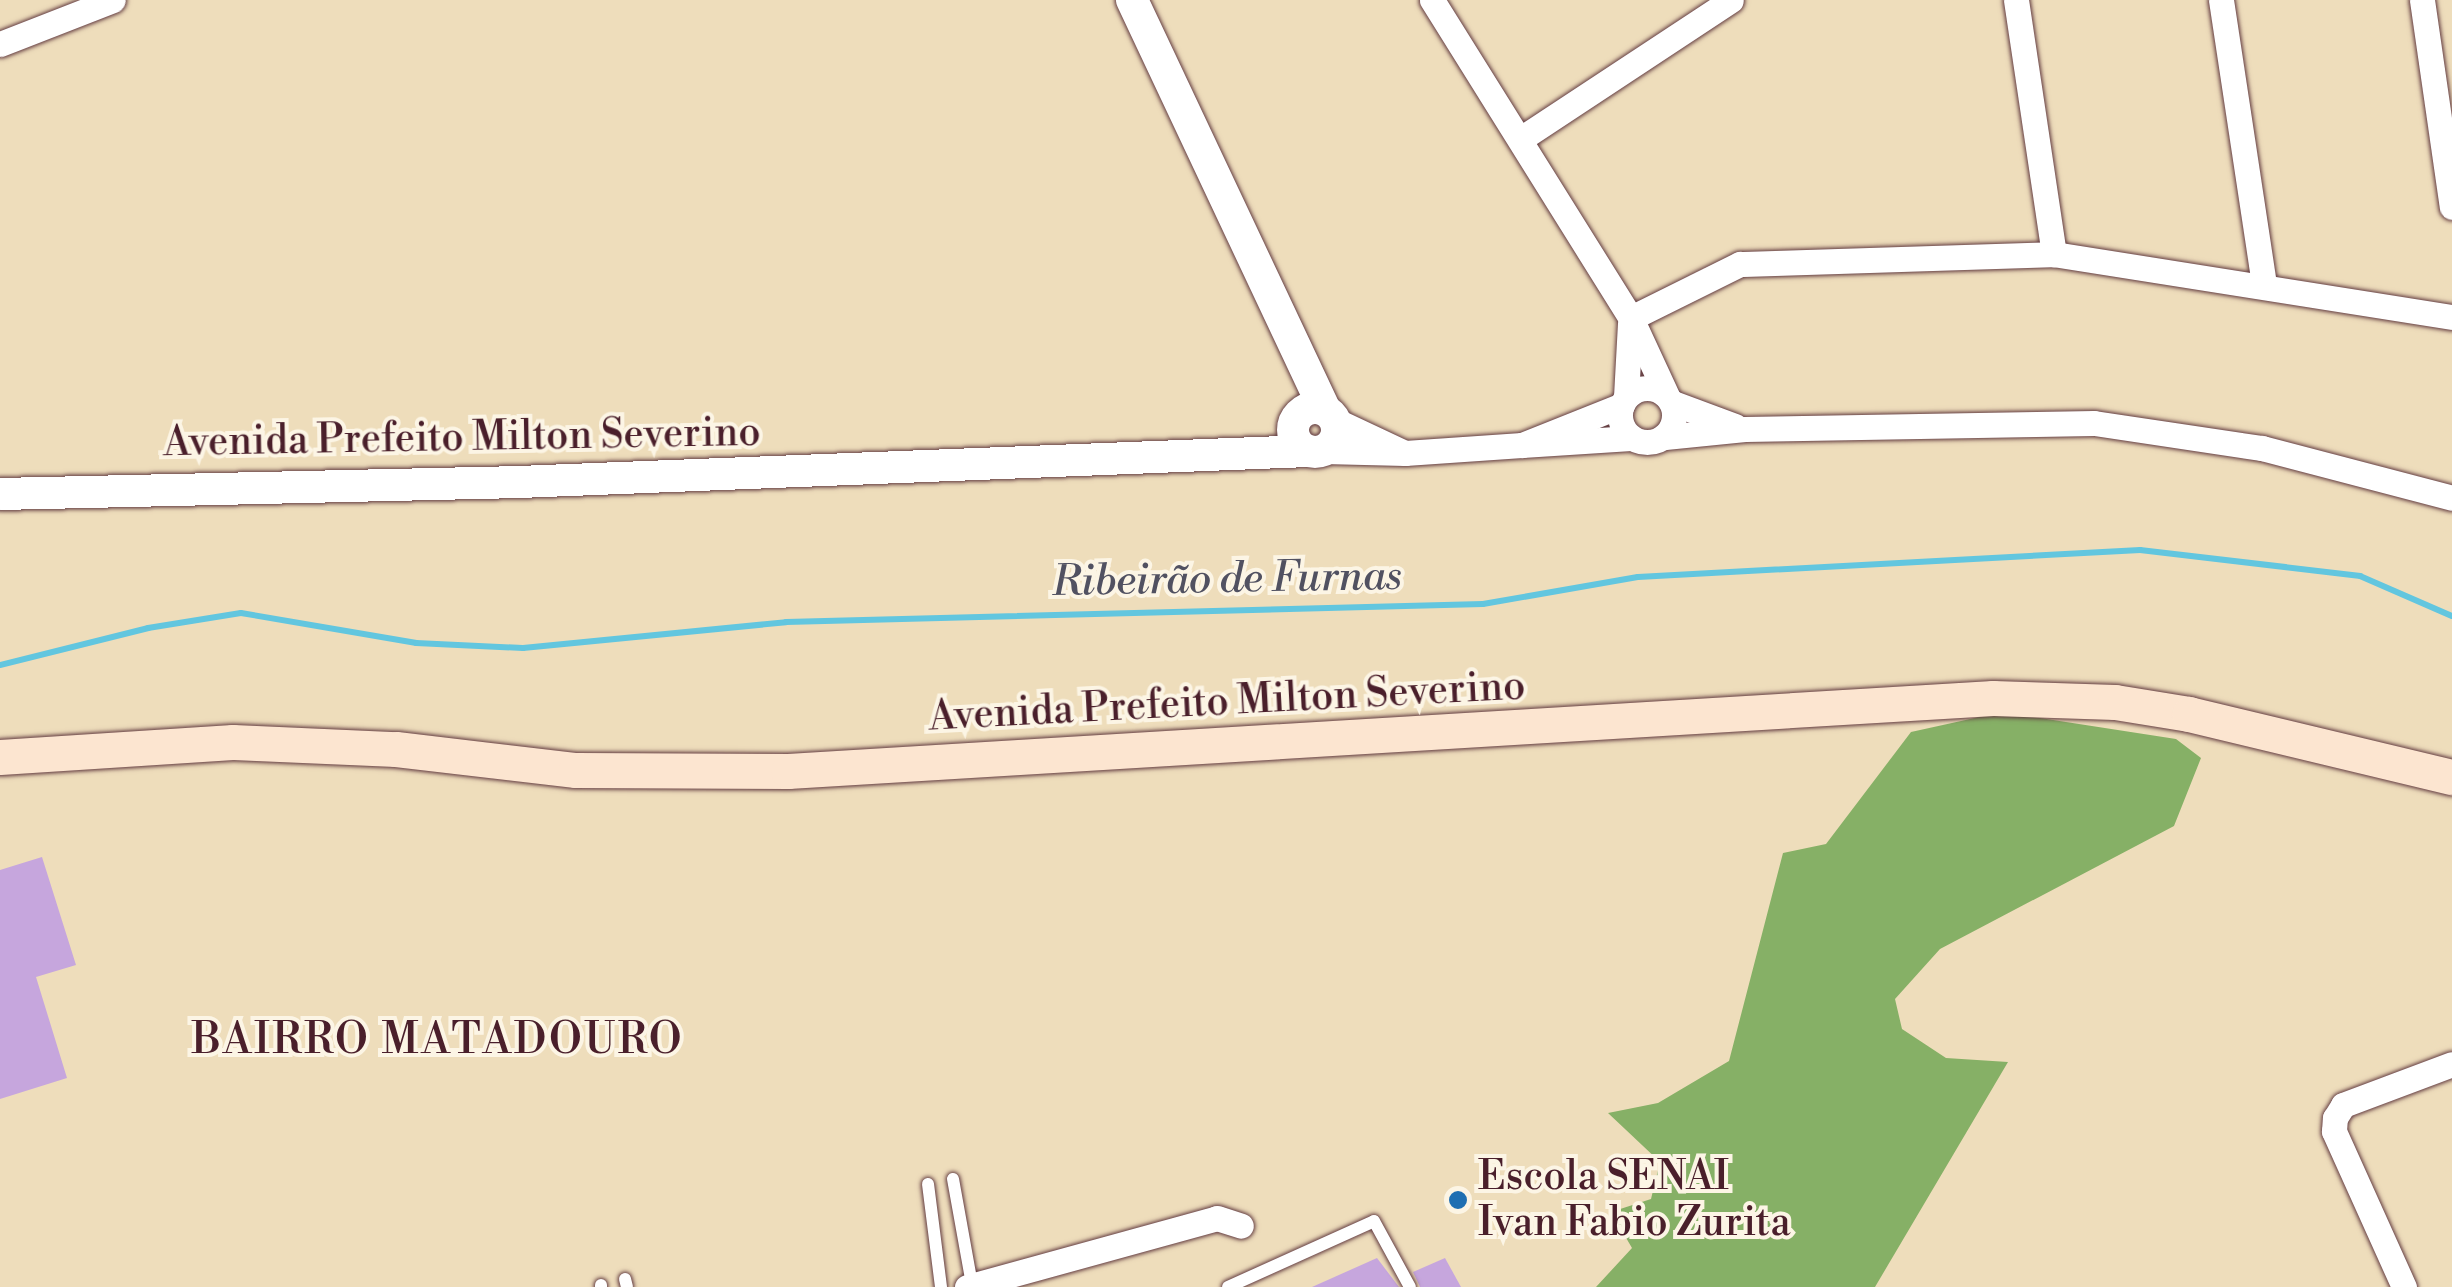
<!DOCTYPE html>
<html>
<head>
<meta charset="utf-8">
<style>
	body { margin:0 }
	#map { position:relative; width:2452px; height:1287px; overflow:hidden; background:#edb; font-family:"Libre Bodoni",serif }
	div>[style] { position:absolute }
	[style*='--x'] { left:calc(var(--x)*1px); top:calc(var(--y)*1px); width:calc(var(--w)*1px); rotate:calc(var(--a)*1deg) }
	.forest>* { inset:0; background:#86b066 }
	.stream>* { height:6px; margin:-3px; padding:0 3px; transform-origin:3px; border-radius:3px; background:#62c6df }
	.building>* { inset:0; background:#c6a6dd }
	.roads { filter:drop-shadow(0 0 2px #633c41) drop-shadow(0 0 2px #633c41) }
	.service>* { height:12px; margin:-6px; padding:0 6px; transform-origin:6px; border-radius:6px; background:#fff }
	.minor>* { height:25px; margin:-12.5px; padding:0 12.5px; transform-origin:12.5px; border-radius:12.5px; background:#fff }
	.minor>.ring { margin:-12.5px; padding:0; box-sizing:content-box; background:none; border:25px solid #fff; border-radius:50% }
	.tertiary>* { height:32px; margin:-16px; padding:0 16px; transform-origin:16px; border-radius:16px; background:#fff }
	.tertiary>.ring { margin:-16px; padding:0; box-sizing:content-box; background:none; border:32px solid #fff; border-radius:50% }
	.secondary>* { height:35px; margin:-17.5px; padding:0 17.5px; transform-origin:17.5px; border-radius:17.5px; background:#fce5d0 }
	.dots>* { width:28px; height:28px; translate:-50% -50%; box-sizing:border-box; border:5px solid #fcf5e5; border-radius:50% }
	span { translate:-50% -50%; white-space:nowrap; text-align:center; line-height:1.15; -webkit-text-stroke:8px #fcf5e5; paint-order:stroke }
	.street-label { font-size:40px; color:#4a1f2b }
	.poi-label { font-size:40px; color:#4a1f2b }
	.left { translate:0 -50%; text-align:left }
	.water-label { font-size:42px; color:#515161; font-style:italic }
	.neighbourhood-label { font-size:42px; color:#4a1f2b; letter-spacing:2.5px }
</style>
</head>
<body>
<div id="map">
	<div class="forest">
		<div style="clip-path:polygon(2002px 712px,2176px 739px,2201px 758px,2174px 826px,1940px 949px,1895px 999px,1902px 1029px,1946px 1058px,2008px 1062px,1875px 1287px,1596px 1287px,1632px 1248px,1611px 1212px,1651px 1199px,1660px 1162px,1608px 1113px,1658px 1103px,1729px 1061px,1783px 853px,1826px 844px,1911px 732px)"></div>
	</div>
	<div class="stream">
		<div style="--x:0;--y:665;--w:153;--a:-14"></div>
		<div style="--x:148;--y:628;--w:94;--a:-9.2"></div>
		<div style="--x:241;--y:613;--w:178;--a:9.7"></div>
		<div style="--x:416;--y:643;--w:107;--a:2.7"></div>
		<div style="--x:523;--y:648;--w:264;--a:-5.6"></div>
		<div style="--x:786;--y:622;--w:697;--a:-1.48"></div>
		<div style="--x:1483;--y:604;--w:157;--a:-9.9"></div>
		<div style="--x:1638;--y:577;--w:503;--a:-3.08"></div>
		<div style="--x:2140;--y:550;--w:222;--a:6.7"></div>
		<div style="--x:2360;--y:576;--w:100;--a:23.5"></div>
	</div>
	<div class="building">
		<div style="clip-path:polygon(42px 857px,76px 965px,36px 977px,67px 1078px,0 1099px,0 870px)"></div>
		<div style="clip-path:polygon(1377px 1258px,1399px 1287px,1312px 1287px)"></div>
		<div style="clip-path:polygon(1445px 1258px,1461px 1287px,1420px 1287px,1413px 1272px)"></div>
	</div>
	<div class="roads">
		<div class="service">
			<div style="--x:953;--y:1179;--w:108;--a:79.8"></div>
			<div style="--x:928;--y:1184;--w:104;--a:82.8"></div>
			<div style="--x:625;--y:1279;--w:8;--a:76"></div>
			<div style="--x:601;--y:1285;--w:2;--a:90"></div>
			<div style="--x:1228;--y:1287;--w:160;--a:-24.3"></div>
			<div style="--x:1374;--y:1221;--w:75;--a:61.4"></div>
		</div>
		<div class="minor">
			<div style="--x:1432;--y:0;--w:375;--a:58"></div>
			<div style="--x:1631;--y:318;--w:86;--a:65.2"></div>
			<div style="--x:2016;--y:0;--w:257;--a:81.5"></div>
			<div style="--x:2221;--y:0;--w:286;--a:81.4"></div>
			<div style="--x:2422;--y:0;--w:209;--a:81.8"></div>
			<div style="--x:0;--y:44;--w:121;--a:-21.3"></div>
			<div style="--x:1522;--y:138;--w:250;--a:-33.4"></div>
			<div style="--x:1631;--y:318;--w:122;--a:-26.4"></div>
			<div style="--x:1740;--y:264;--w:314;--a:-1.8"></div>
			<div style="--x:2054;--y:254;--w:403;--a:9"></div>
			<div class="ring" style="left:1620px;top:388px;width:29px;height:29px"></div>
			<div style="--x:1626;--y:397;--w:74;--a:-86.9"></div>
			<div style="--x:1673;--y:403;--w:66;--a:20.4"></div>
			<div style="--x:1622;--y:405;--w:108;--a:158.2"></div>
			<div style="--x:1522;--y:445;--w:109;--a:-3.7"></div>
			<div style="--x:1665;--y:437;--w:80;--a:-5.7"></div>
			<div style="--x:1745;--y:429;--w:349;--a:-1"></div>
			<div style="--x:2094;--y:423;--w:170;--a:8.5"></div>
			<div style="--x:2262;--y:448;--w:196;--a:14.7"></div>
			<div style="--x:1323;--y:451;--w:82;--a:1.4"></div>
			<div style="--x:1405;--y:453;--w:77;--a:-154.8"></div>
			<div style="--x:1405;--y:453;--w:117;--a:-3.9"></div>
			<div style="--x:967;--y:1287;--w:259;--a:-15.4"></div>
			<div style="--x:1217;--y:1218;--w:25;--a:18"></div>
			<div style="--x:2404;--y:1287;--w:171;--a:-114.2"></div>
			<div style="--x:2334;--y:1131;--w:13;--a:-86"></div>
			<div style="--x:2335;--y:1118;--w:15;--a:-58"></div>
			<div style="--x:2343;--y:1105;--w:116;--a:-20.6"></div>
		</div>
		<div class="tertiary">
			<div style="--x:1132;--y:0;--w:453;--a:64.8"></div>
			<div class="ring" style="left:1293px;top:408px;width:12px;height:12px"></div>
			<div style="--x:0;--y:494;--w:519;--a:-1.32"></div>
			<div style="--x:519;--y:482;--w:790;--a:-2.25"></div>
		</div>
		<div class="secondary">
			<div style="--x:0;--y:757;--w:233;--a:-3.7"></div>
			<div style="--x:233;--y:742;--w:163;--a:2.5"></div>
			<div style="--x:396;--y:749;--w:181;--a:6.7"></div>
			<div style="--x:576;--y:770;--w:212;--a:0.3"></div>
			<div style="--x:788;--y:771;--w:1207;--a:-3.47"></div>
			<div style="--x:1993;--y:698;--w:122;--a:1.9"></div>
			<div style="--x:2115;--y:702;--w:75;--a:9.2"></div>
			<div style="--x:2189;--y:714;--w:270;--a:13.5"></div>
		</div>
	</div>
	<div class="dots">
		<div style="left:1458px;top:1200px;background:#1f6fb2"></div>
	</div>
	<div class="street-label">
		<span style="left:462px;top:438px;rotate:-1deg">Avenida Prefeito Milton Severino</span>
		<span style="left:1227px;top:702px;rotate:-3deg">Avenida Prefeito Milton Severino</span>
	</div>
	<div class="poi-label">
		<span class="left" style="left:1478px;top:1200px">Escola SENAI<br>Ivan Fabio Zurita</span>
	</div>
	<div class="water-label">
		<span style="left:1227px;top:580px;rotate:-1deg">Ribeirão de Furnas</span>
	</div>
	<div class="neighbourhood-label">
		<span style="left:438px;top:1041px">BAIRRO MATADOURO</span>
	</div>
</div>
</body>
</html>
